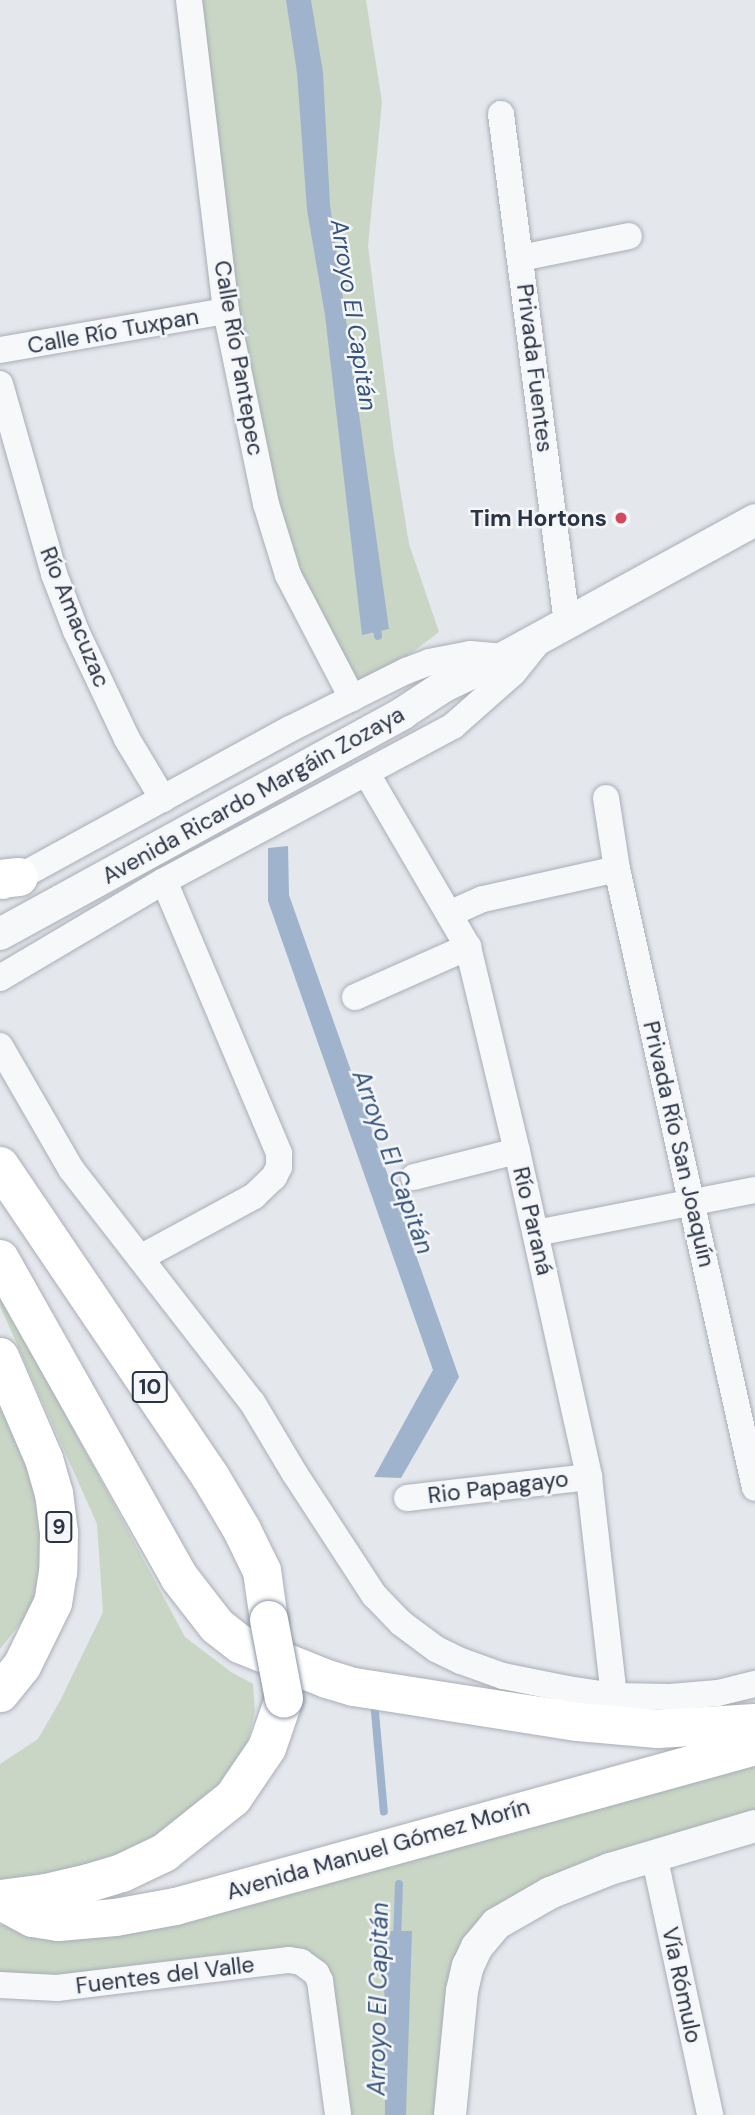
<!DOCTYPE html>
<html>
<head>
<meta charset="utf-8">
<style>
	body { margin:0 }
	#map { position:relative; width:755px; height:2115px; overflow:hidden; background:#e4e7ec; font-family:"DM Sans",sans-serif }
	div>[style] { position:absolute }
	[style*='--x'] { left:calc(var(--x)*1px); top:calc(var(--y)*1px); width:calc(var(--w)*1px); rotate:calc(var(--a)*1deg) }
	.green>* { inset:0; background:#c9d6c5 }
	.water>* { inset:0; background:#9fb4cc }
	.stream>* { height:8px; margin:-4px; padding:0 4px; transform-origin:4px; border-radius:4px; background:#9fb4cc }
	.roads { filter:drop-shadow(0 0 2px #a9aeb7) drop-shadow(0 0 2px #a9aeb7) }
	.minor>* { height:26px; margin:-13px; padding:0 13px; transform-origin:13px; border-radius:13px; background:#f7f8fa }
	.tertiary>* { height:32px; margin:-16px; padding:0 16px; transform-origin:16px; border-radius:16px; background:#f7f8fa }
	.secondary>* { height:37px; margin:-18.5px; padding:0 18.5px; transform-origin:18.5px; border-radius:18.5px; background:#fff }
	.trunk>* { height:38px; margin:-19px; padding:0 19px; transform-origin:19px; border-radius:19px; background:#fff }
	.bridges { filter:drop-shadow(0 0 2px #8b94a3) drop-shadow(0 0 2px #8b94a3) }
	.trunk-bridge>* { height:38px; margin:-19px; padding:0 19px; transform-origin:19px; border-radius:19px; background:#fff }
	.dots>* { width:19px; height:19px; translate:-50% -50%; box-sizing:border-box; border:4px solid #f4f6f9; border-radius:50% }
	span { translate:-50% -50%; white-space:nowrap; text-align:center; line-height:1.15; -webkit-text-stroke:5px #f4f6f9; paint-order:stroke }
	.shield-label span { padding:2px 5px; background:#f4f6f9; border:2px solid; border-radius:5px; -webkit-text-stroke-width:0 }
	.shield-label { font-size:21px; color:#2b3445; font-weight:700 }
	.street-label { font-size:23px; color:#2b3445 }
	.poi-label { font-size:23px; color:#2b3445; font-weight:700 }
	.right { translate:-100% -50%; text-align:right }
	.water-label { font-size:24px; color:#34527a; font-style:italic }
</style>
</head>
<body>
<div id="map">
	<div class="green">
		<div style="clip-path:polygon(184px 0,366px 0,382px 102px,368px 246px,394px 451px,409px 544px,439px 632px,352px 698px,277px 542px)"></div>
		<div style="clip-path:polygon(0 1292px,185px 1637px,231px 1672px,253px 1684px,255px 1712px,240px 1772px,126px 1865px,0 1888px,0 1764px,38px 1739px,61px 1699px,103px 1612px,97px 1524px,0 1306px)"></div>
		<div style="clip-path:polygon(0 1352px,54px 1489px,35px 1605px,0 1649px)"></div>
		<div style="clip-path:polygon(755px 1745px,755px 1829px,550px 1893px,468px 1966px,450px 2115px,338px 2115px,320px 1982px,289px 1960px,0 1983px,0 1925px,115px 1917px)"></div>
	</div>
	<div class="water">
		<div style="clip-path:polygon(286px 0,311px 0,323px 72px,330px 205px,389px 629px,362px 635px,325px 315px,307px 210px,297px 73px)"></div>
		<div style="clip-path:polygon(288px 846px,289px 895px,459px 1377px,401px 1478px,374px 1477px,433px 1370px,268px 901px,268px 848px)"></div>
		<div style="clip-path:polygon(384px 1931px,412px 1931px,406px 2115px,385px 2115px)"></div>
	</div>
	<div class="stream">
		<div style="--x:376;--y:621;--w:15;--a:82"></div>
		<div style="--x:374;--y:1701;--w:111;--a:84.9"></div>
		<div style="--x:397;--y:1941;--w:57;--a:-88"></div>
	</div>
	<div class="roads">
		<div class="minor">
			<div style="--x:189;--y:0;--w:313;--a:83.2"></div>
			<div style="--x:226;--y:311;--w:197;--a:78.3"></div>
			<div style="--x:266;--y:504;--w:74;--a:72.8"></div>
			<div style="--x:288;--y:575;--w:139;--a:62.5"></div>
			<div style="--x:501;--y:114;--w:513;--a:82.61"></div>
			<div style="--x:521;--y:258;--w:110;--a:-11.5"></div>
			<div style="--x:0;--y:350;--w:229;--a:-9.8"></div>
			<div style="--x:0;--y:384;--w:198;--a:74.1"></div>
			<div style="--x:54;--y:574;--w:61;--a:68.9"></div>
			<div style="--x:76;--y:631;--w:119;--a:64.7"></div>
			<div style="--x:127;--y:739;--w:70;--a:59"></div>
			<div style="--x:367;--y:774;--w:200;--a:59.7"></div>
			<div style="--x:468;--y:947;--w:210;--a:76.5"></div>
			<div style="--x:517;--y:1151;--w:334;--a:77.5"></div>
			<div style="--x:589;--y:1477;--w:220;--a:83.5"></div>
			<div style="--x:606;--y:798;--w:72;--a:81.2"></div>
			<div style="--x:617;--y:869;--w:634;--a:77.43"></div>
			<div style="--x:3;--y:886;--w:329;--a:-28.7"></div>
			<div style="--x:292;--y:728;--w:127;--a:-26.6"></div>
			<div style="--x:406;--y:671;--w:25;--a:-21"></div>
			<div style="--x:429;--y:662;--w:42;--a:-11"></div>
			<div style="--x:470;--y:654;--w:35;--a:5"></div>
			<div style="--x:449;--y:914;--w:37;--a:-24"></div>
			<div style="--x:483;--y:899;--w:137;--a:-12.6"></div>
			<div style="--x:0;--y:978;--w:191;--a:-30.6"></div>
			<div style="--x:164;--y:881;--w:328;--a:-28.2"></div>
			<div style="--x:453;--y:726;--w:80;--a:-41.5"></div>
			<div style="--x:513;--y:673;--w:40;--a:-51"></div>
			<div style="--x:355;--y:997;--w:124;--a:-23.9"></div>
			<div style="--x:0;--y:1046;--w:142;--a:60"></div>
			<div style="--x:71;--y:1169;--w:295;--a:52.2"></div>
			<div style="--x:252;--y:1402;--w:84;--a:59.2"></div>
			<div style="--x:295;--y:1474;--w:145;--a:56.9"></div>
			<div style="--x:374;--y:1595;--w:39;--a:46"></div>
			<div style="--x:401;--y:1623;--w:44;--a:36.6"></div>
			<div style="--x:436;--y:1649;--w:28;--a:26"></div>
			<div style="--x:461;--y:1661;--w:45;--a:19.7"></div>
			<div style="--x:503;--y:1676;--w:66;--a:11.3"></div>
			<div style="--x:568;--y:1689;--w:47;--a:8.7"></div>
			<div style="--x:614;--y:1696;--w:56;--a:1"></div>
			<div style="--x:670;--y:1697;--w:48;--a:-4.8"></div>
			<div style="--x:718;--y:1693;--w:38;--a:-14"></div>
			<div style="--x:414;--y:1177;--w:106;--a:-14.2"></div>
			<div style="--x:536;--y:1233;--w:223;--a:-11.1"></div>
			<div style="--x:140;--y:1258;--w:130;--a:-28.5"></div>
			<div style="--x:254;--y:1196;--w:28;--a:-44"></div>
			<div style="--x:274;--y:1177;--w:11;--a:-63"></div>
			<div style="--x:279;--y:1167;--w:14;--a:-90"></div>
			<div style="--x:279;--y:1153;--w:295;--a:-112.9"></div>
			<div style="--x:407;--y:1498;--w:183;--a:-6.6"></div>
			<div style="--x:654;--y:1855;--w:266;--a:77.8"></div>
			<div style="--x:0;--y:1985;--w:57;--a:3"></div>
			<div style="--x:57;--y:1988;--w:234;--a:-6.9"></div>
			<div style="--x:289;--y:1960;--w:12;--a:9"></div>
			<div style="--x:301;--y:1962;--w:19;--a:36"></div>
			<div style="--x:316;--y:1973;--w:9;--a:63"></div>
			<div style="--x:320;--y:1981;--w:135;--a:82.3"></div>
		</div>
		<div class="tertiary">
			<div style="--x:0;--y:934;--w:460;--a:-28.7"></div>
			<div style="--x:403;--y:713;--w:49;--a:-33.4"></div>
			<div style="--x:444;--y:686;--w:68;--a:-25.4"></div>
			<div style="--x:505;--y:657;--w:285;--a:-28.7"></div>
			<div style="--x:450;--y:2115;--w:125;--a:-84.5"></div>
			<div style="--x:462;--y:1991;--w:26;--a:-77"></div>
			<div style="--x:468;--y:1966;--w:21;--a:-65"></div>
			<div style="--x:477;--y:1947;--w:30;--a:-50"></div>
			<div style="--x:496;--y:1924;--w:62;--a:-29.9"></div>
			<div style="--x:550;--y:1893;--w:65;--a:-21.8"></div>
			<div style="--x:610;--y:1869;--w:151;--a:-16.5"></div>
		</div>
		<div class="secondary">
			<div style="--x:0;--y:1901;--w:36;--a:28"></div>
			<div style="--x:32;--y:1918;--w:26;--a:9"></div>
			<div style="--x:58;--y:1922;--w:57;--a:-5"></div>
			<div style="--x:115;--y:1917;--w:61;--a:-10.4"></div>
			<div style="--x:175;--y:1906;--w:602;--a:-15.42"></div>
		</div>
		<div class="trunk">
			<div style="--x:0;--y:879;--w:19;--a:-6"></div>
			<div style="--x:0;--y:1166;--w:374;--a:55.9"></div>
			<div style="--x:210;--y:1476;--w:63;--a:59.3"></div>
			<div style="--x:242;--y:1530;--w:46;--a:64"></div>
			<div style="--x:262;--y:1571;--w:49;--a:81.9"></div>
			<div style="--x:0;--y:1259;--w:365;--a:60.6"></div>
			<div style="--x:179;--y:1577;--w:62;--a:52.2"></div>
			<div style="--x:217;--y:1626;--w:29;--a:38"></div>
			<div style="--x:240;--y:1644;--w:94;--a:21.9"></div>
			<div style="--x:327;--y:1679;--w:28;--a:17"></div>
			<div style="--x:354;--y:1687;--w:227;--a:8.9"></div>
			<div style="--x:578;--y:1722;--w:80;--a:5"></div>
			<div style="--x:658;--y:1729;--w:97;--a:-3.5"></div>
			<div style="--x:0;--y:1357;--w:111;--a:66.7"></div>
			<div style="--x:44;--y:1459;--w:35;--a:74"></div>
			<div style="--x:54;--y:1493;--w:40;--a:82.9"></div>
			<div style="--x:59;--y:1533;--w:39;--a:91"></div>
			<div style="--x:58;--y:1572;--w:31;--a:99"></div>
			<div style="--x:53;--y:1603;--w:70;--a:116.2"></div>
			<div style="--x:22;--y:1666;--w:35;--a:129"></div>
			<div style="--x:0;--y:1899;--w:46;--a:-7.4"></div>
			<div style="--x:46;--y:1893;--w:44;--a:-13.1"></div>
			<div style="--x:89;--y:1883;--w:34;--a:-17"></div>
			<div style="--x:122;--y:1873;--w:47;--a:-25.5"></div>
			<div style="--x:164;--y:1853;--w:88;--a:-38.6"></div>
			<div style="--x:233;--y:1798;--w:60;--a:-55.8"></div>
			<div style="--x:267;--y:1748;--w:52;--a:-70.9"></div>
		</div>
	</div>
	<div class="bridges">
		<div class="trunk-bridge">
			<div style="--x:269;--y:1620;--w:80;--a:79.2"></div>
		</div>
	</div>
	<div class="dots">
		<div style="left:621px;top:518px;background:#d1495b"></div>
	</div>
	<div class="shield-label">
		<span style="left:150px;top:1387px">10</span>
		<span style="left:59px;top:1527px">9</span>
	</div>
	<div class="street-label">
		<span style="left:113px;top:331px;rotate:-10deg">Calle Río Tuxpan</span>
		<span style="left:239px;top:358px;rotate:80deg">Calle Río Pantepec</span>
		<span style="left:535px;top:368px;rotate:83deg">Privada Fuentes</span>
		<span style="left:75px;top:617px;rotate:68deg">Río Amacuzac</span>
		<span style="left:253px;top:795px;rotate:-29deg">Avenida Ricardo Margáin Zozaya</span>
		<span style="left:679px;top:1144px;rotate:77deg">Privada Río San Joaquín</span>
		<span style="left:533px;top:1221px;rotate:77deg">Río Paraná</span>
		<span style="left:498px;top:1487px;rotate:-7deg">Rio Papagayo</span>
		<span style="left:378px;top:1849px;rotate:-16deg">Avenida Manuel Gómez Morín</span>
		<span style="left:165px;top:1975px;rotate:-7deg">Fuentes del Valle</span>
		<span style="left:682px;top:1985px;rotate:78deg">Vía Rómulo</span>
	</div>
	<div class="poi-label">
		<span class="right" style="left:607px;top:518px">Tim Hortons</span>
	</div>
	<div class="water-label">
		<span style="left:354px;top:315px;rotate:81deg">Arroyo El Capitán</span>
		<span style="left:393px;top:1162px;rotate:70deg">Arroyo El Capitán</span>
		<span style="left:378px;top:1999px;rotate:-89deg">Arroyo El Capitán</span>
	</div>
</div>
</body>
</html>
